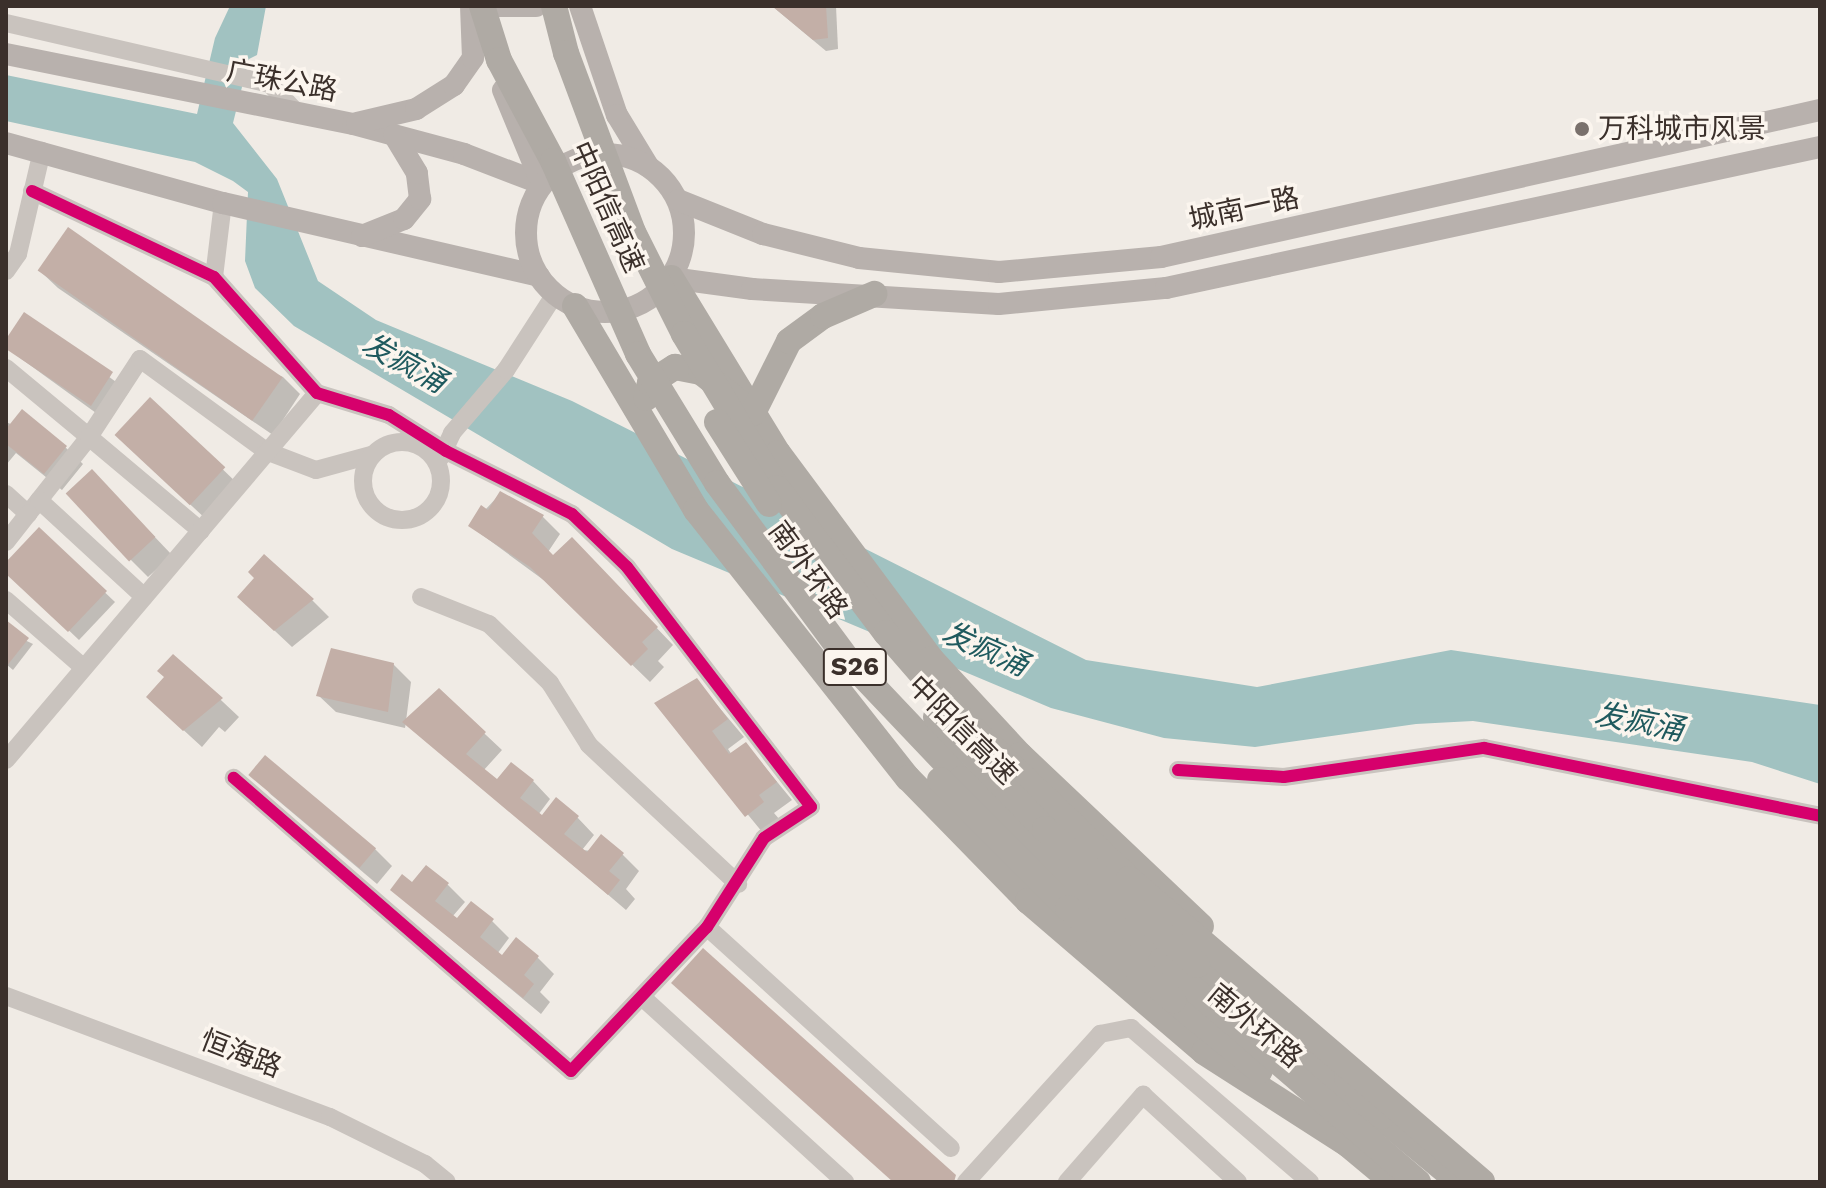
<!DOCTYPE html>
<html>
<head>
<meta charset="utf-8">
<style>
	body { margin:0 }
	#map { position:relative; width:1826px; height:1188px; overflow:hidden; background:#f0ebe5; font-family:"Work Sans","Noto Sans SC",sans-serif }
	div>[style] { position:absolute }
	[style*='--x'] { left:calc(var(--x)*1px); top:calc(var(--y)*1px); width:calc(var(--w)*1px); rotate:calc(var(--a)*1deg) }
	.water>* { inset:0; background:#a1c2c1 }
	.shadow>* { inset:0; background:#0003; transform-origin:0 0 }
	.building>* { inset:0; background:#c3afa7; transform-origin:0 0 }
	.minor>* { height:18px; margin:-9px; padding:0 9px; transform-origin:9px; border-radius:9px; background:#c9c3be }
	.minor>.ring { margin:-9px; padding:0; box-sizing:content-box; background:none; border:18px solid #c9c3be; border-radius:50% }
	.major>* { height:22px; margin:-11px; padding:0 11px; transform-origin:11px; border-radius:11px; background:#b8b1ad }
	.major>.ring { margin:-11px; padding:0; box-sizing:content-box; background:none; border:22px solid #b8b1ad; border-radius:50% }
	.highway>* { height:26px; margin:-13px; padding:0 13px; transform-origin:13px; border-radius:13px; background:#afaaa4 }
	.highway-bridge>* { height:26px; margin:-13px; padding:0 13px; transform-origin:13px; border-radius:13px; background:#afaaa4 }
	.cycleway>* { height:12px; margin:-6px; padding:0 6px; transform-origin:6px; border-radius:6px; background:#d6006c }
	.dots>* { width:22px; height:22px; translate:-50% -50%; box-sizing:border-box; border:4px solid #fbf5ee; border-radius:50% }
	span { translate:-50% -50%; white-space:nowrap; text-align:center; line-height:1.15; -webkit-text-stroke:7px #fbf5ee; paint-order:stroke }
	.shield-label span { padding:2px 6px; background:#fbf5ee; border:2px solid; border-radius:6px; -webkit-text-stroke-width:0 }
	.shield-label { font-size:26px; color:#3b302b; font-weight:700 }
	.street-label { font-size:28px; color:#3b302b }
	.poi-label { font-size:28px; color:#3b302b }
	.left { translate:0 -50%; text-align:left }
	.water-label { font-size:30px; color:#1f5a5e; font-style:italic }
	.frame { position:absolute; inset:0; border:8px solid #3b302b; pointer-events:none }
</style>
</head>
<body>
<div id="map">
	<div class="water">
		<div style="clip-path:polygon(230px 6px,266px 6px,257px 55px,249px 59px,233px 123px,277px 179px,318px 281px,376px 320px,572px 401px,1086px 660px,1257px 687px,1451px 650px,1820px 705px,1820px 784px,1752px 762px,1473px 721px,1416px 724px,1255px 747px,1164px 738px,1051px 708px,672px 549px,294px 326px,255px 288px,245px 261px,248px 192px,233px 181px,195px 162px,6px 121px,6px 75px,197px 114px,215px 38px)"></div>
	</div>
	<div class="shadow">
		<div style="clip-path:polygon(772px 6px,836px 6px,838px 49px,826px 51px)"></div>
		<div style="clip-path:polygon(40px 271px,283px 377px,300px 394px,273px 435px,58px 288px)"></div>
		<div style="left:24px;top:315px;width:130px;height:37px;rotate:36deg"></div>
		<div style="clip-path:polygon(150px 399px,241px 487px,208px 521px,134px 452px)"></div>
		<div style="clip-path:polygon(6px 422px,65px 447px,83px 464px,62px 490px,16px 453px,6px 465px)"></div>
		<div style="clip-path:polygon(109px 489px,172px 555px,148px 577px,131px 560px)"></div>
		<div style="clip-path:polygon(500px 494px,543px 517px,560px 534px,548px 552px,554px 558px,589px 557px,673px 645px,658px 661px,664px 667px,650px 682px,549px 584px,470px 526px)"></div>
		<div style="clip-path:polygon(39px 530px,115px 602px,79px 640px,6px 571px,6px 564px)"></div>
		<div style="clip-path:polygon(312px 600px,329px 617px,292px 647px,257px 614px)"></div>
		<div style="clip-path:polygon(6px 631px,33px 644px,13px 670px,6px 664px)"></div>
		<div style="clip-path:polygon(174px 656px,239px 717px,225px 732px,219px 727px,202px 747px,166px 714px,166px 678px)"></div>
		<div style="clip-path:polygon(393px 664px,411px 682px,406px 721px,439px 691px,502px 750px,483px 771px,497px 782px,533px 781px,550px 799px,538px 815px,577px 817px,594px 835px,582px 850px,622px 854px,639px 871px,626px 889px,635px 899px,626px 910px,406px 722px,405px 728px,336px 712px,318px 695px)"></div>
		<div style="clip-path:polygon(697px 681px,744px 737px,728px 749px,732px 755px,746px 744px,792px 800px,774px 813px,780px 820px,763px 833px,657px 704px)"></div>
		<div style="clip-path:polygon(268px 792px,375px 849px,392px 866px,377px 884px)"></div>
		<div style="clip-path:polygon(412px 885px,448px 885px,465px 902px,452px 917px,457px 921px,492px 921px,509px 938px,497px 954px,502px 958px,537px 957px,554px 974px,540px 992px,550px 1002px,541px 1014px,392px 890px)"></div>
	</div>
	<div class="building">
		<div style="clip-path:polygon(772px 6px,826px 6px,828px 38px,813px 40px)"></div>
		<div style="left:68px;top:227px;width:262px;height:53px;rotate:35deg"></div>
		<div style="clip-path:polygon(24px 312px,113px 372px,91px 406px,6px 349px,6px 339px)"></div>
		<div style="left:150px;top:397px;width:103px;height:52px;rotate:43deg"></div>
		<div style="clip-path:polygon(22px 409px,67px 446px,44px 474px,6px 444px,6px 429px)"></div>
		<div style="left:92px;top:469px;width:93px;height:36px;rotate:47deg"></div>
		<div style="clip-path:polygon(500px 491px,544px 515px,532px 533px,553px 555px,572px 537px,658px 627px,642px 642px,648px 649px,631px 666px,530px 567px,468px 526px,481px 505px,488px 510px)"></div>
		<div style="clip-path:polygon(39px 527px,107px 591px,68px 632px,6px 574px,6px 562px)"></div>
		<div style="clip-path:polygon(264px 554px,314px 599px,274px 631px,237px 597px,254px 578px,248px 572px)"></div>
		<div style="clip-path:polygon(6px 620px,29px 638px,6px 667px)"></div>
		<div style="clip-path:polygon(331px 648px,394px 663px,388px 712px,316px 696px)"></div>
		<div style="clip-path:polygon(173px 654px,223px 698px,183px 731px,146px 697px,164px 677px,157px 671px)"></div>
		<div style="clip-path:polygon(697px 678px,728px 719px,712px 731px,729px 754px,746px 742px,777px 782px,759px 795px,764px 802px,745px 817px,654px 703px)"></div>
		<div style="clip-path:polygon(439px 688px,486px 732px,466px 754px,497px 779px,511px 762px,534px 780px,520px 798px,542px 815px,556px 797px,579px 816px,564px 834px,587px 852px,601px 834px,624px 853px,609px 871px,620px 880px,608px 895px,402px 722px)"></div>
		<div style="left:265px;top:755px;width:145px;height:26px;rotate:40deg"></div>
		<div style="clip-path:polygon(426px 865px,449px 883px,435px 901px,457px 918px,471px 901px,494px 919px,480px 937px,502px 955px,516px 937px,539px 956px,524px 975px,534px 984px,523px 998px,390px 890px,402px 874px,412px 882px)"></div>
		<div style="clip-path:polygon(703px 948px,956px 1175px,954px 1182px,893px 1182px,671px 983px)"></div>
	</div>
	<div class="minor">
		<div style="--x:6;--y:23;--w:271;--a:13"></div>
		<div style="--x:270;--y:84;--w:42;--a:46.9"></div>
		<div style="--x:32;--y:191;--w:201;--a:25.3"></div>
		<div style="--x:214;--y:277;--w:155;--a:48.4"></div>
		<div style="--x:317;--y:393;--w:75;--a:17"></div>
		<div style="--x:389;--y:415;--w:67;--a:32.3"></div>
		<div style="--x:446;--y:451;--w:141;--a:26.6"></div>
		<div style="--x:572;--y:514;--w:76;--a:43.9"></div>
		<div style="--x:627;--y:567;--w:302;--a:52.5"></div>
		<div style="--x:811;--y:807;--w:56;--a:146.6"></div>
		<div style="--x:764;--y:838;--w:106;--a:122.6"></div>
		<div style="--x:707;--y:927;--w:198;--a:133.4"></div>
		<div style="--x:571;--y:1071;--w:447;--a:-139"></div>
		<div style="--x:6;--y:271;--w:21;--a:-55"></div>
		<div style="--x:18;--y:254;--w:106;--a:-76.9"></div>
		<div style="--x:214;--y:277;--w:75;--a:-83.1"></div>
		<div style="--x:6;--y:368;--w:108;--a:39.7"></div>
		<div style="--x:89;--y:437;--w:93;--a:-56.8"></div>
		<div style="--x:140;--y:359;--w:156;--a:36.1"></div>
		<div style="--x:266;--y:451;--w:53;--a:20.8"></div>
		<div style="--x:316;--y:470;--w:60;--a:-15.4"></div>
		<div class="ring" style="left:363px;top:442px;width:60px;height:60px"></div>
		<div style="--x:441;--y:457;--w:26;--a:-65"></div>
		<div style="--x:452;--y:433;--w:83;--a:-49.4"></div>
		<div style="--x:506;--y:370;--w:90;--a:-57.2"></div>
		<div style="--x:6;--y:494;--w:30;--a:42"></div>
		<div style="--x:28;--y:514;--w:98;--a:-51.6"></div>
		<div style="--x:89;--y:437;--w:146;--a:40"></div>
		<div style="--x:39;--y:500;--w:143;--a:42.7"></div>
		<div style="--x:6;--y:542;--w:36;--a:-52"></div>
		<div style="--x:421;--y:597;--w:73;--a:21.7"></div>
		<div style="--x:489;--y:624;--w:85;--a:44"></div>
		<div style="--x:550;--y:683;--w:73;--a:57.8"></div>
		<div style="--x:589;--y:745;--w:204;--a:43"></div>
		<div style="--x:6;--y:600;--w:103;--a:41.1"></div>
		<div style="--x:6;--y:760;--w:481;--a:-49.7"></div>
		<div style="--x:1178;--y:770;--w:106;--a:3.8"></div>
		<div style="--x:1284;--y:777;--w:202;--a:-8.3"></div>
		<div style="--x:1484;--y:748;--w:343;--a:11.4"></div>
		<div style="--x:707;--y:927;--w:329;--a:42.2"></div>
		<div style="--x:6;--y:996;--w:346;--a:20.5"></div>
		<div style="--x:330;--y:1117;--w:106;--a:26.3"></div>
		<div style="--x:425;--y:1164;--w:28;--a:39"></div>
		<div style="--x:642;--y:997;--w:275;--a:42.3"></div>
		<div style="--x:966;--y:1182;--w:200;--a:-47.8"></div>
		<div style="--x:1100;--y:1034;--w:32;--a:-11"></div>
		<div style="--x:1131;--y:1028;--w:236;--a:40.7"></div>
		<div style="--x:1067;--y:1182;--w:116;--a:-48.9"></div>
		<div style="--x:1143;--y:1095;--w:129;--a:42.5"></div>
	</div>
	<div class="major">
		<div style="--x:492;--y:6;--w:44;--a:0"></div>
		<div style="--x:580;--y:6;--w:115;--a:71.3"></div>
		<div style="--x:617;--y:115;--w:60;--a:58.7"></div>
		<div style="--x:6;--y:54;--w:354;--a:11.4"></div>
		<div style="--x:353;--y:124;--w:115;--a:15.1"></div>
		<div style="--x:464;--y:154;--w:84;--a:21"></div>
		<div style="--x:503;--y:90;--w:102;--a:67.5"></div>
		<div style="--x:357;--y:123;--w:61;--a:-13.3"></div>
		<div style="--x:416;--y:109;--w:45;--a:-32.3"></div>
		<div style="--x:454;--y:85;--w:33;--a:-55"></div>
		<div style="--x:473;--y:58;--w:52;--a:-92.2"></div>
		<div style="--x:6;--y:143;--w:225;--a:15.5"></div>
		<div style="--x:223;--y:203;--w:324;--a:13"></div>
		<div class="ring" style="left:526px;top:154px;width:136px;height:136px"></div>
		<div style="--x:678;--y:200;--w:92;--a:21.8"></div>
		<div style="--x:763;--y:234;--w:99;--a:14"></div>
		<div style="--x:859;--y:258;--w:141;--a:5.7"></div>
		<div style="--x:999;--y:272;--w:163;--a:-5.3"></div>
		<div style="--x:1161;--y:257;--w:675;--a:-12.57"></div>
		<div style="--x:362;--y:236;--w:45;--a:-22"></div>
		<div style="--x:404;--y:219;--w:26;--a:-51"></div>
		<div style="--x:420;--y:199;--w:26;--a:-97"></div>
		<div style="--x:417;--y:173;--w:44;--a:-121.2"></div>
		<div style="--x:671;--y:278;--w:82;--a:7.7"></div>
		<div style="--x:752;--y:289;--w:247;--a:3.5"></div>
		<div style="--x:999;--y:304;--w:168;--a:-5.5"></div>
		<div style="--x:1166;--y:288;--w:669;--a:-12.17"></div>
	</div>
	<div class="highway">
		<div style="--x:671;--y:278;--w:205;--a:58.6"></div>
		<div style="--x:778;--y:453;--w:257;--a:53.4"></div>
		<div style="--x:931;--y:659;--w:131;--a:47.2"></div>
		<div style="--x:1020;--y:755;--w:249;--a:43.4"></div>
		<div style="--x:575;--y:306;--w:237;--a:59.3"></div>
		<div style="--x:696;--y:510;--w:342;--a:51.7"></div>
		<div style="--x:908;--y:778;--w:172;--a:45.7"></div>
		<div style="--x:1028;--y:901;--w:232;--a:40.6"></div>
		<div style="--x:1204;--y:1052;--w:176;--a:32.7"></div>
		<div style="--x:646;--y:398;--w:16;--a:-75"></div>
		<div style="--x:650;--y:383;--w:30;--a:-33"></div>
		<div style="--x:675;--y:367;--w:26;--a:11"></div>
		<div style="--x:701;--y:372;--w:66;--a:38.3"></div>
		<div style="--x:753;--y:413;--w:80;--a:-63.4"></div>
		<div style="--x:789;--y:341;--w:42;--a:-36.3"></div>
		<div style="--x:823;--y:316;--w:56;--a:-23.3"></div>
		<div style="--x:1197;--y:965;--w:340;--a:39.6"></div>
		<div style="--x:1173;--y:1000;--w:112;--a:39.2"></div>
		<div style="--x:1347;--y:1078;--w:52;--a:47.4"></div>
		<div style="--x:1339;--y:1137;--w:70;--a:39.8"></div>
	</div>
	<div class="highway-bridge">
		<div style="--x:482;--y:6;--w:57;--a:72.5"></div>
		<div style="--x:499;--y:60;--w:115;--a:61.9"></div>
		<div style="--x:553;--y:161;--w:211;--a:66.2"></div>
		<div style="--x:638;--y:354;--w:151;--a:58.5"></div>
		<div style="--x:717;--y:483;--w:219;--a:53.5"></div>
		<div style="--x:847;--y:659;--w:166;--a:46.5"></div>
		<div style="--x:961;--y:779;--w:270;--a:42.3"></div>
		<div style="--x:1161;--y:961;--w:339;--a:40.7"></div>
		<div style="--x:554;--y:6;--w:49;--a:75.7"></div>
		<div style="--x:566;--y:53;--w:191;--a:69.5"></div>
		<div style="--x:633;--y:232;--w:114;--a:63.4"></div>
		<div style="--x:684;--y:334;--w:180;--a:58.9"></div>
		<div style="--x:777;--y:488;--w:181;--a:53.1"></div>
		<div style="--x:886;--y:633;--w:101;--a:49"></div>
		<div style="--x:952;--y:709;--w:245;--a:43.8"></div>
		<div style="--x:1129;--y:879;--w:465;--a:40.6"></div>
		<div style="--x:717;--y:422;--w:97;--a:57.6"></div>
		<div style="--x:936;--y:717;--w:156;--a:45.8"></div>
		<div style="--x:1045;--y:829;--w:204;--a:41.8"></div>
		<div style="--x:940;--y:780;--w:181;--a:45"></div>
		<div style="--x:1068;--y:908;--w:140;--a:41.2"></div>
	</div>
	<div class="cycleway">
		<div style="--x:32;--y:191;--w:201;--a:25.3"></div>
		<div style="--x:214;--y:277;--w:155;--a:48.4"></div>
		<div style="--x:317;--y:393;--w:75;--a:17"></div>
		<div style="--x:389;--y:415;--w:67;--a:32.3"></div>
		<div style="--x:446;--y:451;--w:141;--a:26.6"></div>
		<div style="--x:572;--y:514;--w:76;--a:43.9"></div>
		<div style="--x:627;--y:567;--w:302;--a:52.5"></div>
		<div style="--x:811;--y:807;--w:56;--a:146.6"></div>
		<div style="--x:764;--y:838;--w:106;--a:122.6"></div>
		<div style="--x:707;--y:927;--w:198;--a:133.4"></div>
		<div style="--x:571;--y:1071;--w:447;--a:-139"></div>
		<div style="--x:1178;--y:770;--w:106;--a:3.8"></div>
		<div style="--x:1284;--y:777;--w:202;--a:-8.3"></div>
		<div style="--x:1484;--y:748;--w:343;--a:11.4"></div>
	</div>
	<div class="dots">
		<div style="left:1582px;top:129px;background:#7a716c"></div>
	</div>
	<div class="shield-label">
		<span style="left:855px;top:667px">S26</span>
	</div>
	<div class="street-label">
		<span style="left:282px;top:81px;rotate:11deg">广珠公路</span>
		<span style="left:607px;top:207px;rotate:66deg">中阳信高速</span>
		<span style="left:1244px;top:209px;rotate:-12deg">城南一路</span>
		<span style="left:808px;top:570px;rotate:54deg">南外环路</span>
		<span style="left:962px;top:730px;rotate:45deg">中阳信高速</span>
		<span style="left:1255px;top:1026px;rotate:40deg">南外环路</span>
		<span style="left:241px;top:1054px;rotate:21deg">恒海路</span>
	</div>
	<div class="poi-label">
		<span class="left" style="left:1598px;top:129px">万科城市风景</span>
	</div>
	<div class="water-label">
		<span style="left:404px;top:363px;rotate:29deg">发疯涌</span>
		<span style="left:985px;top:649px;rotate:24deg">发疯涌</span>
		<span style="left:1639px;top:722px;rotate:11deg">发疯涌</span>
	</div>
	<div class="frame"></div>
</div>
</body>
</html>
